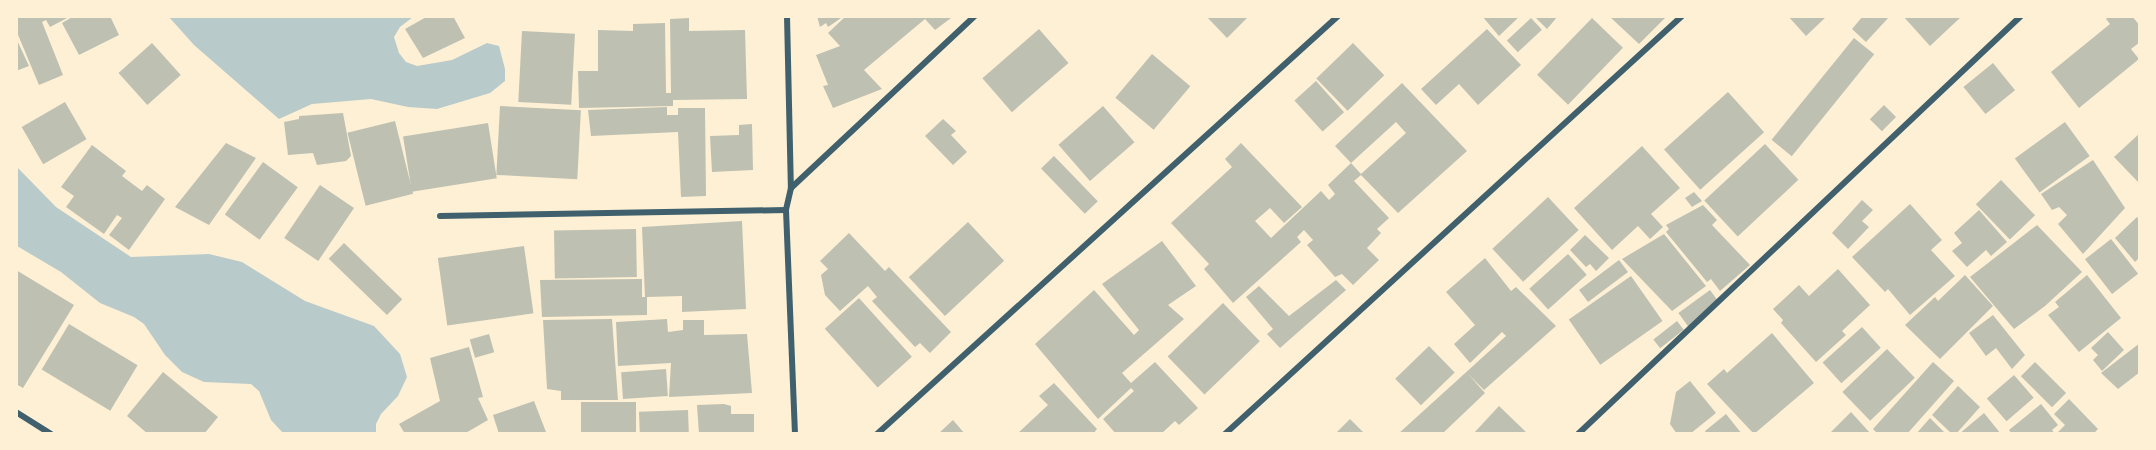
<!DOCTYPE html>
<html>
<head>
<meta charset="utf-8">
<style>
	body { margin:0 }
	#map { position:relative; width:2156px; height:450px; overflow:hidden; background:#fdf0d5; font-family:"Space Grotesk",sans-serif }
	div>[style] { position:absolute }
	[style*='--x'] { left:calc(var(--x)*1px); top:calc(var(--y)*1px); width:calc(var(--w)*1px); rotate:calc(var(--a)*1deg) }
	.green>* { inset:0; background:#b9caca }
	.building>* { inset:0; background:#bec0b2; transform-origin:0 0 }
	.minor>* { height:6px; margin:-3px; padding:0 3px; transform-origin:3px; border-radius:3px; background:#3f606c }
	span { translate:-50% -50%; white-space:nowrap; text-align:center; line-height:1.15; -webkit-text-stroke:4.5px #fdf0d5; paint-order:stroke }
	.frame { position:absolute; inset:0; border:18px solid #fdf0d5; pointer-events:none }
</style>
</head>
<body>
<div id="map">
	<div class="green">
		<div style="clip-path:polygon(169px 17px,413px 17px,400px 27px,394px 37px,399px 53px,406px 62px,417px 66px,452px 60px,487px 43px,499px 46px,505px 69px,505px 81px,490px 93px,437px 109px,408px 107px,371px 99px,312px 104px,279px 119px,194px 45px)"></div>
		<div style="clip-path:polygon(16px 166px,56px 207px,131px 257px,209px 254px,242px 262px,305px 301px,374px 326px,400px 354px,407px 377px,398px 396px,381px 414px,376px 424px,376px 433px,283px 433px,271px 420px,259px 391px,251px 384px,204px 382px,182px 372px,165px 355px,144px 324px,134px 317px,100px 303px,61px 272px,17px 246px)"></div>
	</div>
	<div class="building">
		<div style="clip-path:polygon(16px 16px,71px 16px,50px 27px,46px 20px,42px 22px,63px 75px,39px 85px,16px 30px)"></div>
		<div style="clip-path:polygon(74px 16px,110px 16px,119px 35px,79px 55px,62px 23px)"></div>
		<div style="clip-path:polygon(428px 16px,453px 16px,465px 38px,423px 58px,405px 29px)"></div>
		<div style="clip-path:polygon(817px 16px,844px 16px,828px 27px,826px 23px,820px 27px)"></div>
		<div style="clip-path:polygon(846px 16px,949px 16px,951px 18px,935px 30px,925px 19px,864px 70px,882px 89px,833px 108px,823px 86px,828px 85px,816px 55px,840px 46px,828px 33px)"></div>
		<div style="clip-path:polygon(1206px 16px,1249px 16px,1227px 38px)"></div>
		<div style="clip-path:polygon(1482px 16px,1520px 16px,1499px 36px)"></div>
		<div style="clip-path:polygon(1534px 16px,1558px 16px,1547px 29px)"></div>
		<div style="clip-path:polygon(1609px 16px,1667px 16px,1639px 44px)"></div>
		<div style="clip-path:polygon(1788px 16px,1827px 16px,1806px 36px)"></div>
		<div style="clip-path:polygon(1863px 16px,1890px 16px,1866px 42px,1852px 29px)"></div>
		<div style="clip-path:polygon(1903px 16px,1962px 16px,1930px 46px)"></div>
		<div style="clip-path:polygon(2109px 16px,2132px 16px,2140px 26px,2140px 42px,2131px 49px,2139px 59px,2079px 108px,2051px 72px,2110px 24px,2106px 19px)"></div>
		<div style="clip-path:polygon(689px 18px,689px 31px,745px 30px,747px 99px,673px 100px,673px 106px,579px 108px,578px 71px,598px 71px,598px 30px,633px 31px,633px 24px,665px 23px,666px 93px,671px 93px,670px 19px)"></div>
		<div style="left:1531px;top:18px;width:16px;height:33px;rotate:47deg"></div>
		<div style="left:1592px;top:18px;width:43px;height:79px;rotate:44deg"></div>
		<div style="left:1039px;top:29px;width:45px;height:75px;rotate:49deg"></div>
		<div style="clip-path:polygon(1487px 29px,1521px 65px,1478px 105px,1459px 84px,1436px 105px,1421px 89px)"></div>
		<div style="left:522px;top:31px;width:53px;height:71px;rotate:3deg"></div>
		<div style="clip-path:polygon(16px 38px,29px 66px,16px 71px)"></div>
		<div style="left:1854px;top:38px;width:26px;height:131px;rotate:39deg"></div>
		<div style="left:152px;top:43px;width:43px;height:45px;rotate:48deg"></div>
		<div style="left:1353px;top:43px;width:45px;height:51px;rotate:46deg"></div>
		<div style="left:1152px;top:54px;width:50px;height:57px;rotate:40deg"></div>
		<div style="left:1993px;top:63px;width:35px;height:38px;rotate:51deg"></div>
		<div style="left:1316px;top:81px;width:42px;height:29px;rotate:48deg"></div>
		<div style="clip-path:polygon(1402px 83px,1467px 151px,1398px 213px,1361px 175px,1354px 181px,1389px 218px,1377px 229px,1381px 233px,1367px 248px,1379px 260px,1353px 285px,1342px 274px,1335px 277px,1307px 245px,1313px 240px,1304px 230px,1297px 237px,1301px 242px,1233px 303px,1204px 269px,1209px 264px,1171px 223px,1232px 167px,1225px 159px,1241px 143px,1302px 207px,1284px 223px,1270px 208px,1255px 221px,1271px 238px,1321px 191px,1329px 200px,1335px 194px,1328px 185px,1351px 163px,1361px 174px,1406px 133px,1396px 122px,1351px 163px,1335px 146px)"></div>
		<div style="left:1728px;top:92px;width:54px;height:86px;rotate:48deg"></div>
		<div style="left:65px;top:102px;width:43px;height:50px;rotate:60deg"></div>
		<div style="left:1884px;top:105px;width:17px;height:20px;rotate:45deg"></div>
		<div style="left:500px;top:106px;width:81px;height:69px;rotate:3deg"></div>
		<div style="left:1103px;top:106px;width:48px;height:59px;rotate:49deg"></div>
		<div style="clip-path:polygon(667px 107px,667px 115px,678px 115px,678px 108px,705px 108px,706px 196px,681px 197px,678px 132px,591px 136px,588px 110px)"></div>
		<div style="clip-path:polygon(343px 113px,351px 156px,346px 161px,317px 165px,313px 153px,288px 155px,284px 122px,299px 119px,299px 116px)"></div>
		<div style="clip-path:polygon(943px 119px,956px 131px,951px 135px,967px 152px,953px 165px,925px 136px)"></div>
		<div style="left:395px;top:121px;width:75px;height:49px;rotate:76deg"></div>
		<div style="left:2065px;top:122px;width:42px;height:62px;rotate:54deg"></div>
		<div style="left:488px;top:123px;width:56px;height:86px;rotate:81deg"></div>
		<div style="clip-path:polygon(752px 124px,753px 170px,712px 172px,710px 136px,739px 135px,739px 125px)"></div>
		<div style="clip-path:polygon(2140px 133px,2140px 184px,2114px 157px)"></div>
		<div style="clip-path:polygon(226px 143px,256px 158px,209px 225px,175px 207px)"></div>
		<div style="left:1765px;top:144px;width:49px;height:83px;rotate:47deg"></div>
		<div style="clip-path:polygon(92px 145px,126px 171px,122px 176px,142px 191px,147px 185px,165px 199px,129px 250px,109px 235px,122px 218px,117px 215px,104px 234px,66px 207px,74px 196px,61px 187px)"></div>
		<div style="clip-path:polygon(1642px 146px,1680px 188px,1651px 214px,1663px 227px,1650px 239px,1638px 226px,1612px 250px,1574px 208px)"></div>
		<div style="left:1054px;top:156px;width:63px;height:18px;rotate:46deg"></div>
		<div style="clip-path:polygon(2093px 160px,2125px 208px,2083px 254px,2058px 224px,2067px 215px,2059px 207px,2052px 210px,2041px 194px)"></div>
		<div style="left:263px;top:162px;width:43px;height:65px;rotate:36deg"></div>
		<div style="left:2001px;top:180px;width:49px;height:35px;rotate:46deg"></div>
		<div style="left:320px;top:185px;width:41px;height:64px;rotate:34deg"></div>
		<div style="clip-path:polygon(1694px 192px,1702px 201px,1692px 207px,1685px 198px)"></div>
		<div style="left:1548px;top:197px;width:45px;height:76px;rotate:47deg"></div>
		<div style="clip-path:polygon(1862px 200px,1873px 210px,1862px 221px,1869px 227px,1848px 249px,1832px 233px)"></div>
		<div style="clip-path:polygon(1910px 204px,1942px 240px,1931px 250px,1955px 276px,1910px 315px,1888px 289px,1885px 292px,1852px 257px)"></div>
		<div style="clip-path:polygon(1703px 205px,1717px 220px,1712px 225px,1750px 265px,1720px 291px,1711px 279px,1707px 282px,1666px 232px,1669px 229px,1666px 225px)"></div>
		<div style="clip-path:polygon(1979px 210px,2007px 242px,1991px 256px,1986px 250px,1967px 267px,1952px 251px,1962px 243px,1954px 233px)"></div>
		<div style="clip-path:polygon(2137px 217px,2140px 220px,2140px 257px,2135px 262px,2115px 238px)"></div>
		<div style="clip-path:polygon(742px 221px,746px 309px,682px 312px,682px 296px,647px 297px,647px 315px,542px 317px,540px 280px,642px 279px,642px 297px,645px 297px,642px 227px)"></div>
		<div style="left:968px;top:222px;width:53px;height:81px;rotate:47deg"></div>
		<div style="clip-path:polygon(2037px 225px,2082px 272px,2045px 306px,2014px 329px,1970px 277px)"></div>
		<div style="left:636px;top:229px;width:48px;height:82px;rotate:89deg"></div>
		<div style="clip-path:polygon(849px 233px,885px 271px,889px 267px,951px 332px,930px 353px,920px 343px,915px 347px,872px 301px,877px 297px,868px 286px,840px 311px,825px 295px,821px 275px,828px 269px,820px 261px)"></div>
		<div style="clip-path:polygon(1664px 234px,1706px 286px,1672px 311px,1622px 259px)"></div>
		<div style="clip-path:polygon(1585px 235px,1609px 258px,1596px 271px,1590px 264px,1586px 267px,1570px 250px)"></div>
		<div style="left:2111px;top:239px;width:44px;height:33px;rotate:52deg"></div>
		<div style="clip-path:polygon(1162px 241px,1196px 286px,1168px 305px,1184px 319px,1122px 373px,1131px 383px,1155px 362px,1198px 408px,1179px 425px,1175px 421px,1161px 434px,1116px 434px,1103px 419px,1134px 391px,1131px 388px,1098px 419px,1035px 344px,1094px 290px,1134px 335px,1139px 330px,1102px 284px)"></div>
		<div style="left:344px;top:243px;width:81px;height:22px;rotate:44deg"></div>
		<div style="left:524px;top:246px;width:68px;height:87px;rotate:82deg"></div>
		<div style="left:1568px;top:254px;width:28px;height:52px;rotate:48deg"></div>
		<div style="clip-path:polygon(1485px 258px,1511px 291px,1516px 287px,1556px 326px,1484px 390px,1468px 374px,1485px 393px,1442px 434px,1398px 434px,1506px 336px,1502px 332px,1470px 363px,1454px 344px,1475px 325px,1446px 292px)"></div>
		<div style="left:1619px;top:260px;width:15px;height:50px;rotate:53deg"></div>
		<div style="clip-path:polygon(1838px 269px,1870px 305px,1842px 331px,1846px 335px,1816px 362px,1781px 323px,1783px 320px,1773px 309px,1799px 285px,1809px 296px)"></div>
		<div style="clip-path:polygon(16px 270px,74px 305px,23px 388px,16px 384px)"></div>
		<div style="clip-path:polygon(1965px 275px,1993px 306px,1940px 359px,1905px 325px,1935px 297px,1938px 301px)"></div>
		<div style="clip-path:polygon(2087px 275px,2121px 318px,2079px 352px,2048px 315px,2059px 307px,2055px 302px)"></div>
		<div style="left:1631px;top:276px;width:55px;height:76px;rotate:55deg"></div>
		<div style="clip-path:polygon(1336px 280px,1346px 290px,1280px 348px,1267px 334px,1273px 329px,1246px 297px,1259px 286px,1289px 316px)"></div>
		<div style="left:1710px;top:290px;width:17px;height:39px;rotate:54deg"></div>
		<div style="left:859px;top:298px;width:79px;height:46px;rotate:48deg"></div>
		<div style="left:1223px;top:303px;width:53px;height:77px;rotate:46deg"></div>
		<div style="clip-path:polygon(1993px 315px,2025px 355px,2012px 369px,1996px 348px,1986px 356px,1969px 333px)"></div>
		<div style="clip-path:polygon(612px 319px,618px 400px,561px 400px,561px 391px,547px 389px,543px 320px)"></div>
		<div style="clip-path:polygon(667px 319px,668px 332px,683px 330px,683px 320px,704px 320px,704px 335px,747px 334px,752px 393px,669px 397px,671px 363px,618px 366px,616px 322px)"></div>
		<div style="left:1677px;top:321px;width:11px;height:30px;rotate:52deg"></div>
		<div style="left:69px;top:324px;width:80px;height:53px;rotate:31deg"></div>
		<div style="left:1862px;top:327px;width:28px;height:53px;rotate:48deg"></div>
		<div style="clip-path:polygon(2108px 332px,2124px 350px,2102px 371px,2093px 360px,2098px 355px,2091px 348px)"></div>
		<div style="clip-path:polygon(1772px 333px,1814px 383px,1754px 434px,1707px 384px,1724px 369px,1727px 373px)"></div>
		<div style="left:489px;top:334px;width:19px;height:20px;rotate:74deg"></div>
		<div style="clip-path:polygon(2140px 343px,2140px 372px,2118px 389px,2101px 373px)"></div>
		<div style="left:1429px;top:346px;width:37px;height:47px;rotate:46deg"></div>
		<div style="clip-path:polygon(469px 347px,483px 397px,478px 398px,488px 420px,464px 434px,405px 434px,399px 424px,440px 401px,430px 358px)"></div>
		<div style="left:1887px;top:349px;width:40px;height:62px;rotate:46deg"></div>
		<div style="clip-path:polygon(1933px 362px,1954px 381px,1907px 434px,1878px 434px,1873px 429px)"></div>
		<div style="left:2035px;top:362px;width:44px;height:20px;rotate:45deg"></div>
		<div style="left:666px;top:369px;width:27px;height:45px;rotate:86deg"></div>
		<div style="clip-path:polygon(163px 372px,218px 417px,204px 434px,148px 434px,127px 416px)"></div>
		<div style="left:2014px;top:375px;width:30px;height:36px;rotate:49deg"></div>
		<div style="clip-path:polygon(1690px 381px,1716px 413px,1690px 434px,1677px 434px,1670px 424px,1676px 392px)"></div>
		<div style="clip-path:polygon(1054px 383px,1097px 429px,1093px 434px,1017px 434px,1048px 405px,1039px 396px)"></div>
		<div style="clip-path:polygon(1958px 386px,1980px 407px,1956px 434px,1952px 434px,1932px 415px)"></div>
		<div style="clip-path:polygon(2069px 399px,2098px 429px,2093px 434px,2058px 432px,2065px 425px,2054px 414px)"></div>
		<div style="clip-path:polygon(534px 401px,546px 432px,499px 434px,493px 415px)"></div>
		<div style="left:581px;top:402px;width:55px;height:32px"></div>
		<div style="clip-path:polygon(724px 404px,731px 406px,731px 414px,754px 414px,754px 434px,699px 434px,697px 405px)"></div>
		<div style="clip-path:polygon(2041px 404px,2058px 425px,2052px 430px,2055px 434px,2012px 434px,2009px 430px)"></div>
		<div style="clip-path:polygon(1499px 406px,1528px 434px,1473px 434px)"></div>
		<div style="left:688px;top:410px;width:24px;height:49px;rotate:88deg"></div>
		<div style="clip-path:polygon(1851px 412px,1871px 434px,1829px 434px)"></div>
		<div style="clip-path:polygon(1984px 413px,2001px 434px,1959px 434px)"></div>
		<div style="clip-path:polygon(1726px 414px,1742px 434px,1706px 434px,1705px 431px)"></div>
		<div style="clip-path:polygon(1930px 418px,1946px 434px,1916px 434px)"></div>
		<div style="clip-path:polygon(1350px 419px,1365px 434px,1335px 434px)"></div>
		<div style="clip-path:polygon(953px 420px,965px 434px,938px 434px)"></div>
	</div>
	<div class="minor">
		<div style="--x:787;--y:16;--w:172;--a:88.7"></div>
		<div style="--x:791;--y:188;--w:23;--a:103"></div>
		<div style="--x:786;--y:210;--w:224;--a:87.7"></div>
		<div style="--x:791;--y:188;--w:252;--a:-43.1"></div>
		<div style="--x:440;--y:216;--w:346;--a:-1"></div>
		<div style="--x:16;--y:412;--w:41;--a:32.2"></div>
		<div style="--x:877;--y:434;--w:622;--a:-42.2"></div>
		<div style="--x:1225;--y:434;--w:619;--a:-42.45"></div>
		<div style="--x:1578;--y:434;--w:609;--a:-43.34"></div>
	</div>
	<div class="frame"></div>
</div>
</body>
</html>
